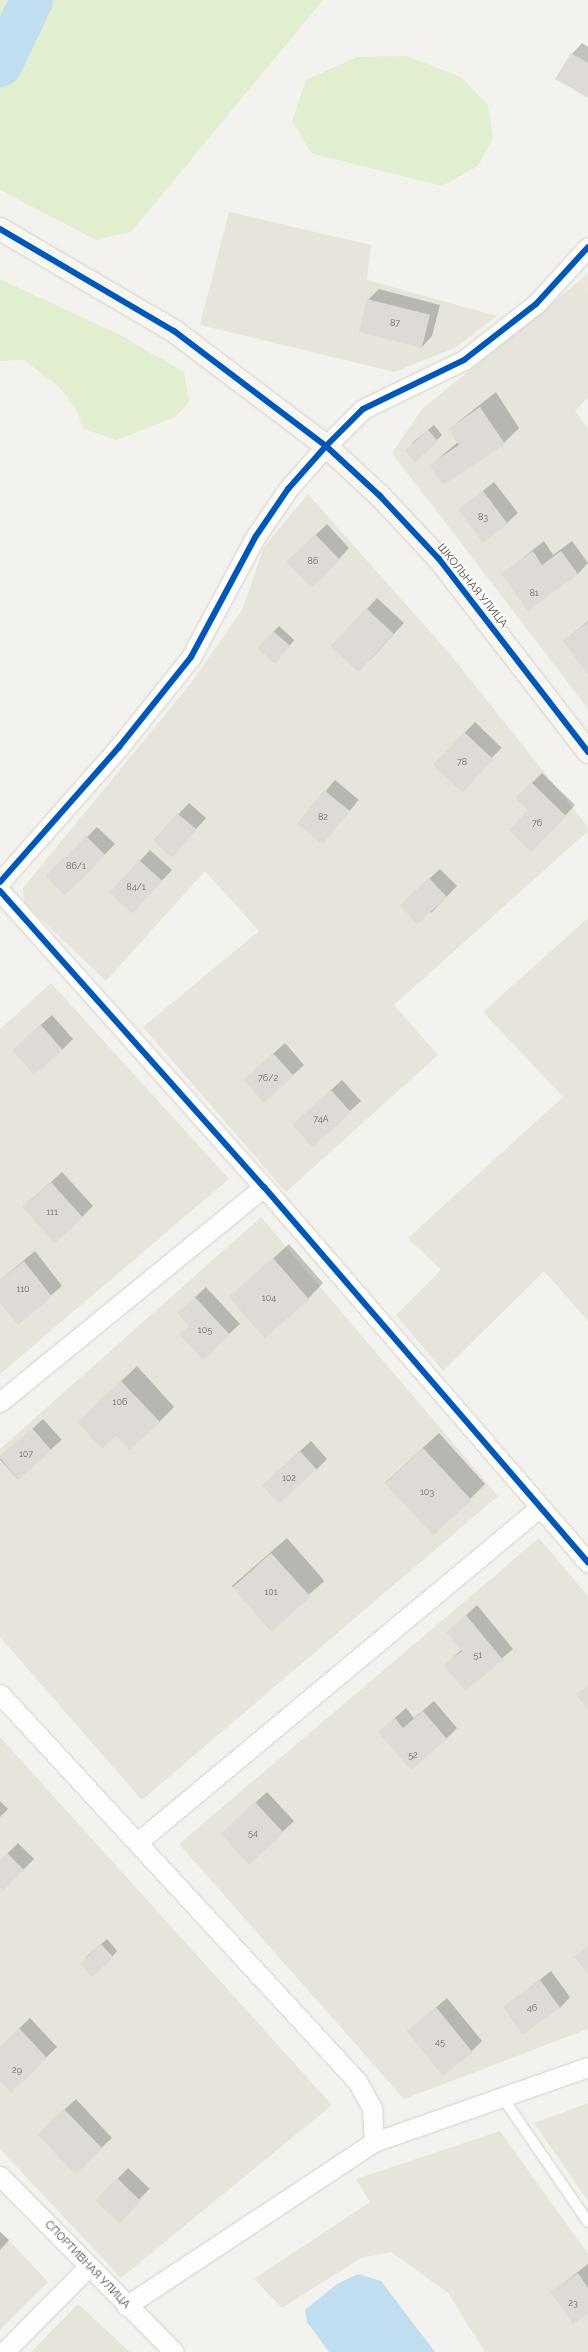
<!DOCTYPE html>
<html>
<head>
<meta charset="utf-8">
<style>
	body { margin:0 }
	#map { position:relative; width:588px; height:2352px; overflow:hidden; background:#f4f2ee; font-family:Raleway,sans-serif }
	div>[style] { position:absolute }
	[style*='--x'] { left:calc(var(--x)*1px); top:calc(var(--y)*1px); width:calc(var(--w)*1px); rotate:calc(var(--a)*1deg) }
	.residential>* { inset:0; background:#e7e4dc }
	.education>* { inset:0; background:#eae5da }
	.green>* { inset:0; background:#e1eecf }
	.water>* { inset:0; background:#c0ddf1 }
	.shadow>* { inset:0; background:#0003; transform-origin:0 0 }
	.river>* { height:43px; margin:-21.5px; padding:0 21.5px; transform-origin:21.5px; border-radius:21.5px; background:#c0ddf1 }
	.building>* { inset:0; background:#dedbd6; transform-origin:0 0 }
	.roads { filter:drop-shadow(0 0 1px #d2d0cb) drop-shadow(0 0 1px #d2d0cb) }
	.lane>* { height:10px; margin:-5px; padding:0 5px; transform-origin:5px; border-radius:5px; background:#fdfdfc }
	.street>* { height:19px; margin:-9.5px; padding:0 9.5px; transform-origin:9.5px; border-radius:9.5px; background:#fdfdfc }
	.secondary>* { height:22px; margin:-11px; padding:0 11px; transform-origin:11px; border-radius:11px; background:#f7f6f1 }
	.cycleway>* { height:6px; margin:-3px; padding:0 3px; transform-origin:3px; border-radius:3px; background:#0057b8 }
	span { translate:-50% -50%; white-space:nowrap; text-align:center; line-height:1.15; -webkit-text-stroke:3.5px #fff; paint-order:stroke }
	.number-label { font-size:9px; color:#706a61 }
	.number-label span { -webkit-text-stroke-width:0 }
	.street-label { font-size:11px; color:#4b4439 }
</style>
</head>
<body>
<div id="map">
	<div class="residential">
		<div style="clip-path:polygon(229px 212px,371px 245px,367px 280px,497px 316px,456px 347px,395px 372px,200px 325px)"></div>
		<div style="clip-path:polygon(577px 283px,588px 293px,588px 397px,575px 411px,588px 428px,588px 709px,392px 453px,422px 409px)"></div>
		<div style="clip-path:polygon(308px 494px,449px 653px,588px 827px,588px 831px,394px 1005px,438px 1055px,286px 1192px,143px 1027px,259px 931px,205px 871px,106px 981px,24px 903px,23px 888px,191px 683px,242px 610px,264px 547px)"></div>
		<div style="clip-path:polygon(588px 918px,588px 1321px,544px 1271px,443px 1371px,396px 1315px,441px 1270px,408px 1238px,563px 1097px,483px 1012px)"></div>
		<div style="clip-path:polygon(51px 983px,229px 1179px,0 1374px,0 1029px)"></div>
		<div style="clip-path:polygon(261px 1217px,498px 1496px,142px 1800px,0 1637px,0 1449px)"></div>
		<div style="clip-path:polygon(539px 1538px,588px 1596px,588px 2029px,404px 2099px,179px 1844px)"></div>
		<div style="clip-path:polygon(0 1737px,332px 2105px,121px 2278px,0 2149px)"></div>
		<div style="clip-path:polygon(588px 2103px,588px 2201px,534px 2123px)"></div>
		<div style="clip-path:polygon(500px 2131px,588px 2254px,588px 2352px,485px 2352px,448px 2293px,391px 2252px,361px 2258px,282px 2308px,254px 2279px,370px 2202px,356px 2179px)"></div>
		<div style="clip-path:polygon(0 2231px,48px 2282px,0 2330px)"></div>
		<div style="clip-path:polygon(78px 2304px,130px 2352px,31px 2352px)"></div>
	</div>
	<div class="education">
		<div style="clip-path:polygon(588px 273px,588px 293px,577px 283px)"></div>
	</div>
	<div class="green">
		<div style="clip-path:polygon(0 0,323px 0,131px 232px,96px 240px,0 190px)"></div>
		<div style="clip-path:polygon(407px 56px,461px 77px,488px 105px,493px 138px,478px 166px,442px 186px,311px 153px,292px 121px,306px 80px,357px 57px)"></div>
		<div style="clip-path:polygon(0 279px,120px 335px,184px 372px,189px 402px,175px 417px,117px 440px,84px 429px,75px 407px,59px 387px,24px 360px,0 361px)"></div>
	</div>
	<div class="water">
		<div style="clip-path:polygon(358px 2274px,381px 2281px,435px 2352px,329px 2352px,307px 2322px,305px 2310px,337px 2284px)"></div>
	</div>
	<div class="shadow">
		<div style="clip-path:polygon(582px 43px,588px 47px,588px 97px,572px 54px)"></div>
		<div style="clip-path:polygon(379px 289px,440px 305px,432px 336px,422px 347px,368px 300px)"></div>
		<div style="clip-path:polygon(496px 392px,519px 428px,504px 443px,431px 465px,458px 442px,449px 429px)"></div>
		<div style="clip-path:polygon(434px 425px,442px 435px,437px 440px,411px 444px)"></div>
		<div style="clip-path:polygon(494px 482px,518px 513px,507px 523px,459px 510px)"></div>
		<div style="clip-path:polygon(327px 524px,349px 548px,339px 559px,298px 552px)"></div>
		<div style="clip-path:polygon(544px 541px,553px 555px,572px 541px,588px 563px,578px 574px,503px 574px)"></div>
		<div style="clip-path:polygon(377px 598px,404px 623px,370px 660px,367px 609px)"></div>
		<div style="clip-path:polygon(588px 621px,588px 673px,564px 641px)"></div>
		<div style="left:279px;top:626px;width:21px;height:30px;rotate:43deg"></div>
		<div style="left:475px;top:722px;width:37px;height:59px;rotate:44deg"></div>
		<div style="clip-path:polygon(542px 773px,575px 805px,542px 840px,529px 810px,517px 798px)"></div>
		<div style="left:335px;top:780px;width:31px;height:57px;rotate:40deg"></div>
		<div style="clip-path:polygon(189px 803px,206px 818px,182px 845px,154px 840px)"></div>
		<div style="clip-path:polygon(97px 827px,115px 844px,76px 884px,87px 837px)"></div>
		<div style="clip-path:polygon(150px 850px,172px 870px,143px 901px,111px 892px)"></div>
		<div style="clip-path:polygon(440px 869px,457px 886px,431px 913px,429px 879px)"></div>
		<div style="clip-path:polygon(52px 1015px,73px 1039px,62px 1050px,24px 1040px)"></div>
		<div style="clip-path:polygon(285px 1043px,304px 1065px,293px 1075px,255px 1070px)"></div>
		<div style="clip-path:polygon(342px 1080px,361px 1101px,350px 1111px,293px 1125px)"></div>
		<div style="clip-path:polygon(62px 1172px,93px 1206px,82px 1217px,23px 1207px)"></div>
		<div style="clip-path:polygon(289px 1244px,323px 1283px,308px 1299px,231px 1297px)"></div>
		<div style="clip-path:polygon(35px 1251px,62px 1286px,18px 1323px,0 1301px,0 1280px)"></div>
		<div style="clip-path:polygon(206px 1287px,240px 1324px,229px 1334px,189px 1303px)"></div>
		<div style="clip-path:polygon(137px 1366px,174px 1407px,159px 1422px,94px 1407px)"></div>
		<div style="left:43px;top:1419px;width:28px;height:59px;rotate:48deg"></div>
		<div style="clip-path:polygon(439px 1433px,485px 1484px,470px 1499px,385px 1483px)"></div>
		<div style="clip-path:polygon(311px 1441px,327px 1459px,316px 1470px,263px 1485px)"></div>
		<div style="left:287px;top:1538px;width:57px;height:73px;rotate:49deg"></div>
		<div style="clip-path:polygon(477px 1605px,513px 1649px,465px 1690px,445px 1666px,462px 1649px,448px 1632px)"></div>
		<div style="clip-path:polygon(434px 1701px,457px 1728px,446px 1739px,379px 1732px,406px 1708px,414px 1718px)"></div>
		<div style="clip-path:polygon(267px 1792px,294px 1821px,250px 1863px,233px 1823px)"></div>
		<div style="clip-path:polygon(0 1801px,8px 1809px,0 1817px)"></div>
		<div style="clip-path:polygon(18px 1843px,34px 1859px,3px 1890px,0 1861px)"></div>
		<div style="clip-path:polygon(107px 1939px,117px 1951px,112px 1957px,85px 1958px)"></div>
		<div style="clip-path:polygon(551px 1971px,570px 1997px,560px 2008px,504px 2008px)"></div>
		<div style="clip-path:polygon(447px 1998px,482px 2041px,472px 2051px,408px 2031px)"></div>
		<div style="clip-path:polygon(30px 2018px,57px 2047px,11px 2092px,0 2081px,0 2047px)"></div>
		<div style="clip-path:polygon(76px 2099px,112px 2138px,101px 2148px,49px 2124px)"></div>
		<div style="left:128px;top:2168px;width:30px;height:45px;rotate:44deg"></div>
		<div style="clip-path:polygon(0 2232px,9px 2240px,0 2250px)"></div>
		<div style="clip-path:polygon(588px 2264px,588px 2312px,552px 2292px)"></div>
	</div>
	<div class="river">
		<div style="--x:0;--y:65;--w:72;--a:-64.5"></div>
	</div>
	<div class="building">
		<div style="clip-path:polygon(571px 53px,588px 63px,588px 98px,555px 79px)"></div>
		<div style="left:367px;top:299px;width:65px;height:34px;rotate:14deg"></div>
		<div style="clip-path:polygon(480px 407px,505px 444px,443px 485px,429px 465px,459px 445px,448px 429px)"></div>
		<div style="left:428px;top:430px;width:15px;height:31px;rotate:48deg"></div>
		<div style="left:483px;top:491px;width:41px;height:31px;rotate:53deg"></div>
		<div style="left:315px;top:534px;width:36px;height:40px;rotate:46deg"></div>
		<div style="clip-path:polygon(533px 551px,542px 565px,561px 551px,578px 574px,528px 611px,501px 574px)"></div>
		<div style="left:366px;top:608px;width:38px;height:52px;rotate:43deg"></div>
		<div style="clip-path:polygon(588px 622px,588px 675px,563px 641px)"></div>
		<div style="left:273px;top:631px;width:23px;height:23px;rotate:41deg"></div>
		<div style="left:464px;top:732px;width:40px;height:45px;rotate:43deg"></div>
		<div style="clip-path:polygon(531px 782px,566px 816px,531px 852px,509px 830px,528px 810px,515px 798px)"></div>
		<div style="left:324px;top:790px;width:33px;height:43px;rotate:39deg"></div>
		<div style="left:177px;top:813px;width:25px;height:37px;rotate:40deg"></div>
		<div style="left:86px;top:836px;width:27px;height:57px;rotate:45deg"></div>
		<div style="left:139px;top:860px;width:31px;height:44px;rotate:42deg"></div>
		<div style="left:429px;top:878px;width:26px;height:40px;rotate:47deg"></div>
		<div style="left:41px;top:1025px;width:33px;height:38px;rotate:49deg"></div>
		<div style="left:273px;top:1053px;width:31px;height:40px;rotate:48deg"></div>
		<div style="left:331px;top:1090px;width:30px;height:52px;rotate:48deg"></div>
		<div style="left:51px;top:1182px;width:48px;height:38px;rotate:48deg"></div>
		<div style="left:273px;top:1258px;width:55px;height:59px;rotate:49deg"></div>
		<div style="clip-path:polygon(24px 1261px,52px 1297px,18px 1325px,0 1303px,0 1280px)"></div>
		<div style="clip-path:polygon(195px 1297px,230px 1335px,203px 1360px,179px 1334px,189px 1326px,177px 1313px)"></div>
		<div style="clip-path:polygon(121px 1381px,160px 1422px,130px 1450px,116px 1436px,102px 1449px,77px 1422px)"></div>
		<div style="left:32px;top:1428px;width:30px;height:44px;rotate:49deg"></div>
		<div style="left:423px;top:1448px;width:71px;height:52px;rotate:47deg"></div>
		<div style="left:300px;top:1451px;width:25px;height:51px;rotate:48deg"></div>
		<div style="left:271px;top:1553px;width:59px;height:52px;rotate:48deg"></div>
		<div style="clip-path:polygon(466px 1615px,503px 1660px,465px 1691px,444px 1665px,462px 1651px,446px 1632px)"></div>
		<div style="clip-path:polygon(588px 1685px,588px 1710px,576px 1694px)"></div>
		<div style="clip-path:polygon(423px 1711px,447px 1739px,411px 1770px,378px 1732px,395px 1718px,403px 1728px)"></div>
		<div style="left:255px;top:1802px;width:42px;height:47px;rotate:47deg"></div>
		<div style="clip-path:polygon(7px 1853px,24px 1870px,3px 1891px,0 1888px,0 1860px)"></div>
		<div style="left:101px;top:1944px;width:18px;height:29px;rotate:47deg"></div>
		<div style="clip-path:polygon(588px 1946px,588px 1974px,574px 1957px)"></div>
		<div style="left:540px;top:1980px;width:34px;height:46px;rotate:54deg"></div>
		<div style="left:436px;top:2007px;width:58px;height:38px;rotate:51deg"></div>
		<div style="clip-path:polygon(19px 2028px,47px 2058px,11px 2093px,0 2082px,0 2046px)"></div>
		<div style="left:64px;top:2109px;width:55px;height:37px;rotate:46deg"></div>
		<div style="left:117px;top:2178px;width:33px;height:31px;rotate:44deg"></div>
		<div style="clip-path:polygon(578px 2273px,588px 2288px,588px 2314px,573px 2324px,550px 2292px)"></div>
	</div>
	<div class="roads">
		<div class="lane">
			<div style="--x:501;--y:2095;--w:154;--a:55.6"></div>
		</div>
		<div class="street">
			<div style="--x:0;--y:882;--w:180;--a:-48.6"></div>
			<div style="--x:119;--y:747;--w:115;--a:-51.3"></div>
			<div style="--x:191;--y:657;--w:137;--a:-61.8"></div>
			<div style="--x:256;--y:536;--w:57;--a:-55.8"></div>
			<div style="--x:288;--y:489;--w:57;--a:-48.5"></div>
			<div style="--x:326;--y:446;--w:52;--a:-45"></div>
			<div style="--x:363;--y:409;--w:112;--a:-25.9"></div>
			<div style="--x:464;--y:360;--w:91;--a:-37.9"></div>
			<div style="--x:536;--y:304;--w:77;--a:-47.6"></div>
			<div style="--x:0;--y:891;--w:397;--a:48.3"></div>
			<div style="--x:264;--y:1187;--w:496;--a:49.2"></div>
			<div style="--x:0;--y:1402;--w:340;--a:-39.2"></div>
			<div style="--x:0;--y:1694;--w:527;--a:47.31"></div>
			<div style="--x:357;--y:2081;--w:31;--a:61"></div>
			<div style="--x:372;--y:2108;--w:34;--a:87"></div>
			<div style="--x:139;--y:1841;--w:520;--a:-39.78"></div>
			<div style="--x:0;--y:2176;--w:247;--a:45.3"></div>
			<div style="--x:126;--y:2306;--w:297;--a:-33.5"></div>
			<div style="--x:374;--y:2142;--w:227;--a:-19.3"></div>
			<div style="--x:4;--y:2352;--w:121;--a:-45.3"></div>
		</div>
		<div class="secondary">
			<div style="--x:0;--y:229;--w:202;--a:30.4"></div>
			<div style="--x:174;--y:331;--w:191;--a:37.1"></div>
			<div style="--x:326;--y:446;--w:74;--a:42.8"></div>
			<div style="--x:380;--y:496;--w:86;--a:46.9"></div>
			<div style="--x:439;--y:559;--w:244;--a:52.3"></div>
		</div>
	</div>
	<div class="cycleway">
		<div style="--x:0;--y:229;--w:202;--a:30.4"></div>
		<div style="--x:174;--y:331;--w:191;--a:37.1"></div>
		<div style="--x:326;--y:446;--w:74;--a:42.8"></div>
		<div style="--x:380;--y:496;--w:86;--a:46.9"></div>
		<div style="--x:439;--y:559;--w:244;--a:52.3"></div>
		<div style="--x:0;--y:882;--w:180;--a:-48.6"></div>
		<div style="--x:119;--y:747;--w:115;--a:-51.3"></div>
		<div style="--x:191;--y:657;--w:137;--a:-61.8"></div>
		<div style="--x:256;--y:536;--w:57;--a:-55.8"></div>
		<div style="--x:288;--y:489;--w:57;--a:-48.5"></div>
		<div style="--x:326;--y:446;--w:52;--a:-45"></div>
		<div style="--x:363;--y:409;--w:112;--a:-25.9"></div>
		<div style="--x:464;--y:360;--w:91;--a:-37.9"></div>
		<div style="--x:536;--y:304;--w:77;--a:-47.6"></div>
		<div style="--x:0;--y:891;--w:397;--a:48.3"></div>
		<div style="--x:264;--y:1187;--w:496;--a:49.2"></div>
	</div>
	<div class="number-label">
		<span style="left:395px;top:323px">87</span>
		<span style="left:483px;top:517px">83</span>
		<span style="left:313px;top:561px">86</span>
		<span style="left:534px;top:593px">81</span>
		<span style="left:462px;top:762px">78</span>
		<span style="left:323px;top:817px">82</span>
		<span style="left:537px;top:823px">76</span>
		<span style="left:76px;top:866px">86/1</span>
		<span style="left:136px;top:887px">84/1</span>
		<span style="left:268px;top:1078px">76/2</span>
		<span style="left:321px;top:1119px">74А</span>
		<span style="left:52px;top:1212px">111</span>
		<span style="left:23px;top:1289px">110</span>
		<span style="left:269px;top:1298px">104</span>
		<span style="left:205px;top:1330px">105</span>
		<span style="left:120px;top:1402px">106</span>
		<span style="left:26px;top:1454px">107</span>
		<span style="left:289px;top:1478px">102</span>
		<span style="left:427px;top:1492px">103</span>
		<span style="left:271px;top:1592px">101</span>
		<span style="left:478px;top:1655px">51</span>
		<span style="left:413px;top:1755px">52</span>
		<span style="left:253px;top:1833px">54</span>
		<span style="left:532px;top:2008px">46</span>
		<span style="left:440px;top:2042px">45</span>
		<span style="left:17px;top:2070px">29</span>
		<span style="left:573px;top:2303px">23</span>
	</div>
	<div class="street-label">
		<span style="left:472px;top:586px;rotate:51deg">ШКОЛЬНАЯ УЛИЦА</span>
		<span style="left:87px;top:2265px;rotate:46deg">СПОРТИВНАЯ УЛИЦА</span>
	</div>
</div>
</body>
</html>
